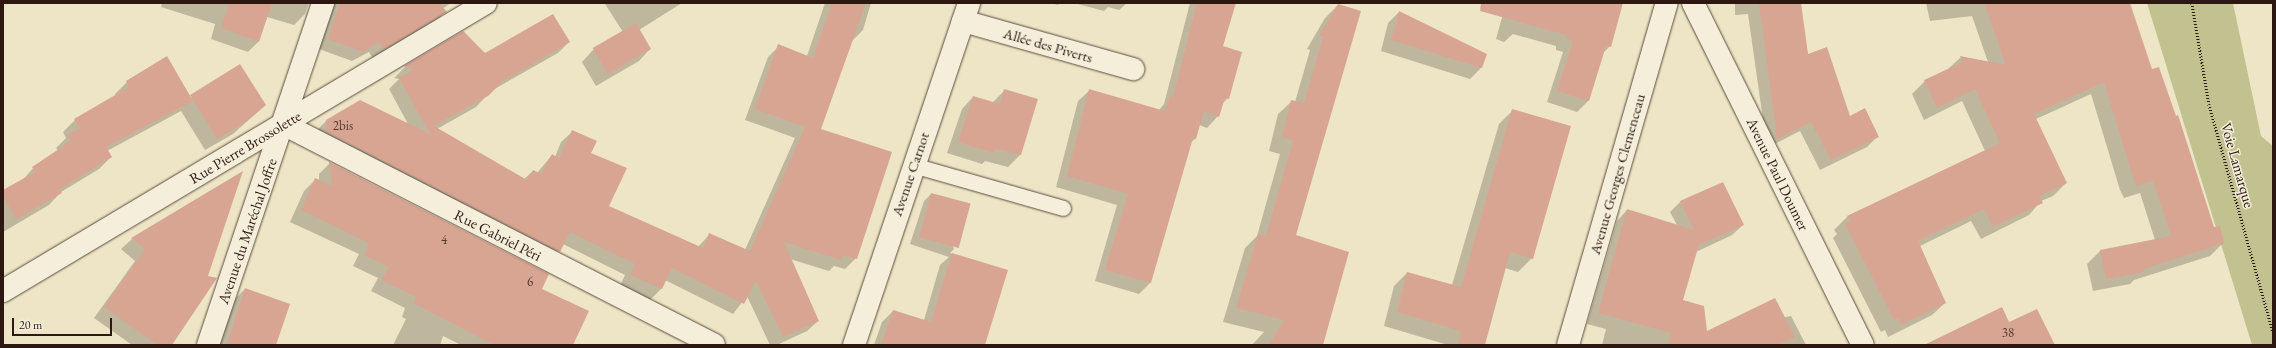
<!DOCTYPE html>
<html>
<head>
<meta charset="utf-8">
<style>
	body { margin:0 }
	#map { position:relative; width:2276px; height:348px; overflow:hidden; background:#eee5c6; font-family:"EB Garamond",serif }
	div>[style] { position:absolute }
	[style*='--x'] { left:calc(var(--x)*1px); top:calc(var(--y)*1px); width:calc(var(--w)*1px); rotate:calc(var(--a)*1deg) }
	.green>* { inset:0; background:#c1c290 }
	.shadow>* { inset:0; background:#0003 }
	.building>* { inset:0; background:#d9a593; transform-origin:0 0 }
	.path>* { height:2.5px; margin-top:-1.25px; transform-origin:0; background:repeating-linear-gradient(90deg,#2c1810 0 1px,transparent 0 3px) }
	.roads { filter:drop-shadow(0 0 1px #5c4b3e) drop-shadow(0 0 1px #5c4b3e) }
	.service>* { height:15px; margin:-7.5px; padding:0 7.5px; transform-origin:7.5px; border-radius:7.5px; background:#f4eeda }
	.minor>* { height:22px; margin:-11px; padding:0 11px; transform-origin:11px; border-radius:11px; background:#f4eeda }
	.tertiary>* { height:22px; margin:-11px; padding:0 11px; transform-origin:11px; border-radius:11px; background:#f4eeda }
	span { translate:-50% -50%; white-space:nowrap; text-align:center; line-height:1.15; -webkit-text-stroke:3px #f4eeda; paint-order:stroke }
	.number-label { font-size:13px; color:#573b31 }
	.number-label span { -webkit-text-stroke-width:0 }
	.street-label { font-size:15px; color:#2c1810 }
	.frame { position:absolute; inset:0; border:4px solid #2c1810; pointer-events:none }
	.scale { position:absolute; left:12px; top:318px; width:100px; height:18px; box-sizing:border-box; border:2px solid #2c1810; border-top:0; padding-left:5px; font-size:12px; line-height:14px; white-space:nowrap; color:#2c1810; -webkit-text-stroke:3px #f4eeda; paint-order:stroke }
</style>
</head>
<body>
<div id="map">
	<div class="green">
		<div style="clip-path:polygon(2147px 3px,2233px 3px,2261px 136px,2273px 146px,2273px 345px,2252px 345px)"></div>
	</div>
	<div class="shadow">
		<div style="clip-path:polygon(162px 3px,309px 3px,305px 14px,294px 25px,267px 17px,259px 41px,248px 52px,211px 39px,215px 24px,161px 7px)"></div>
		<div style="clip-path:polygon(327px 3px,451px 3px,442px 9px,445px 12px,435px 22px,373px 59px,369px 52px,352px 61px,319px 49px)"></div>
		<div style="clip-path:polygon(607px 3px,682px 3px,639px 30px,650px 49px,639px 61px,596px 86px,582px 62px,593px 50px,623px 32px,605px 4px)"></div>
		<div style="clip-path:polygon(825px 3px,871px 3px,863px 30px,852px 41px,820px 129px,856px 258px,845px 269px,834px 266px,829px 271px,790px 259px,818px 321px,807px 331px,777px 345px,770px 345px,747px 296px,733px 314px,665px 280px,661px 289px,650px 300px,620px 286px,625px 275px,563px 244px,548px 262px,315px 132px,326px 121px,408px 124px,389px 89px,399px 79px,394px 78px,405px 67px,464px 32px,485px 55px,569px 42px,558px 53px,491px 91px,476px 107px,437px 129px,524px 179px,533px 171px,537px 173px,552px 155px,555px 157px,561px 142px,572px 132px,590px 153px,608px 207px,698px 247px,710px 234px,745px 250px,795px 138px,745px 120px,768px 57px,779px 46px,807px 56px)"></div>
		<div style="clip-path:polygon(1051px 3px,1060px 3px,1058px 5px)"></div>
		<div style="clip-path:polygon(1074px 3px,1127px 3px,1119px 10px,1108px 7px,1104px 11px)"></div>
		<div style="clip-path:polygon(1190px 3px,1235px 3px,1222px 46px,1228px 98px,1222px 104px,1218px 116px,1207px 128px,1199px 125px,1195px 139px,1190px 143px,1150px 283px,1139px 294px,1095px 281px,1117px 205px,1056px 187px,1078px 101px,1090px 90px,1159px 110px,1164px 104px)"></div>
		<div style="clip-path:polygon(1506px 3px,1622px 3px,1610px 46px,1603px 53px,1589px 100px,1577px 112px,1547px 102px,1563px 52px,1556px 50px,1556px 46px,1513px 34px,1504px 42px,1496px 39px)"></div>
		<div style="clip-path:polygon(1735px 3px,1800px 3px,1808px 56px,1850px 117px,1878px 136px,1867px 147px,1820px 170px,1800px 131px,1767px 148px,1748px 14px,1735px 15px)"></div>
		<div style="clip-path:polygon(1926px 3px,2129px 3px,2151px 70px,2213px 228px,2223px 243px,2210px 256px,2134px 280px,2130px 284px,2093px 291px,2087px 264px,2100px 251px,2155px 240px,2140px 193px,2124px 198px,2120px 190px,2091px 94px,2036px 119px,2066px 183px,2053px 196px,2041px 201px,2029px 215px,1981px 239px,1971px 221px,1920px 246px,1945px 303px,1932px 315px,1888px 337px,1885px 330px,1881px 332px,1833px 238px,1837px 234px,1834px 230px,1847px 217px,1985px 151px,1962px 101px,1924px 120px,1912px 94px,1925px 81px,1948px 69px,1961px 57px,1988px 62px,1972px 16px,1930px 21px)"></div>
		<div style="clip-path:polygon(1338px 5px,1295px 236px,1322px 345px,1252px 345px,1264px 332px,1223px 322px,1245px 248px,1257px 236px,1280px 154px,1269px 151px,1278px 114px,1292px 101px,1295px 102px,1310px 50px,1307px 49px,1325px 18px)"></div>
		<div style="clip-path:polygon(1399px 12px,1486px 55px,1481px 68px,1470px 79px,1381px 51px,1388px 23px)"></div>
		<div style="clip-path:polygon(127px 82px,189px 97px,265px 105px,233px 134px,205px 150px,181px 111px,107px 151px,111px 157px,99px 169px,61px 192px,49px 205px,3px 232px,3px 192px,22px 181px,33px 168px,58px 151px,56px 148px,66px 138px,63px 132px,75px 120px,116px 96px,115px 94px)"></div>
		<div style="clip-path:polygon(1005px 90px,1020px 155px,1008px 167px,985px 161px,982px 164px,947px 153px,962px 109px,973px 97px,992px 103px)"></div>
		<div style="clip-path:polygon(1513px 110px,1532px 258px,1518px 272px,1505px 268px,1484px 345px,1448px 345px,1384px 326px,1394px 286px,1407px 273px,1452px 285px,1499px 124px)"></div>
		<div style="clip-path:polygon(330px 163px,541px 289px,572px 345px,461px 345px,443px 336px,440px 345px,393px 345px,406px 319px,402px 317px,405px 308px,371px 291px,378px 278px,353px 266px,359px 254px,290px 222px,304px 191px,316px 179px,319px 181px,319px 174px)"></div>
		<div style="clip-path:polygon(241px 173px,170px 345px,132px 345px,94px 318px,135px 261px,121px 249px,132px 239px)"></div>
		<div style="clip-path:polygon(931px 194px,954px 249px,950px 253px,1007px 271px,983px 345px,874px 345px,882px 322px,893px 311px,924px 320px,940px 265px,949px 257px,910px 244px,924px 201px)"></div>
		<div style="clip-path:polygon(1681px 201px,1743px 225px,1732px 235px,1696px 252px,1682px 301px,1706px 332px,1791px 316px,1806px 345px,1602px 345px,1606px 329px,1587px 324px,1617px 221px,1627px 210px,1677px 225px,1670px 212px)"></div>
		<div style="clip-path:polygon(245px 289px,275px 345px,219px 345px,233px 301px)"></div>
	</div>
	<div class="building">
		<div style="clip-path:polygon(229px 3px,272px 3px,259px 42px,221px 28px)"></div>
		<div style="clip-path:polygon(340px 3px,439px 3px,447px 12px,383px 50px,379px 42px,363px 52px,328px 39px)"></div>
		<div style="clip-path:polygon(832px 3px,866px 3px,821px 129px,892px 152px,857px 259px,843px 255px,841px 260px,784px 242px,819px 321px,783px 337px,756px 281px,744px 304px,672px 268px,662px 289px,630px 275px,635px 264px,570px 232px,560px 252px,327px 132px,326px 120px,360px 100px,430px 134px,399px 78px,413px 70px,404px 66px,463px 31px,485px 53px,553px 14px,570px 42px,502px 82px,488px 96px,434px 126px,527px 180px,533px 170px,541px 174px,552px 154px,559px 158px,572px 130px,597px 141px,591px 153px,627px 168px,609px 206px,703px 248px,709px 233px,750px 251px,805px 127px,755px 109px,778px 44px,813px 58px)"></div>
		<div style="clip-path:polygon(1197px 3px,1236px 3px,1223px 46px,1242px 52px,1229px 99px,1225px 98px,1219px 117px,1204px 111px,1196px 139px,1193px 138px,1151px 283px,1105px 270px,1128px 194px,1067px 176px,1089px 89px,1165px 111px,1170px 96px,1173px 97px)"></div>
		<div style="clip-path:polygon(1481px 3px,1623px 3px,1611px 47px,1606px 46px,1589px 101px,1557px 91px,1573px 41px,1566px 39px,1567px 35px,1480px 11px)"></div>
		<div style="clip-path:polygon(1759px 3px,1801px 3px,1808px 54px,1827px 47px,1850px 116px,1865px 108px,1879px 137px,1831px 160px,1811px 122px,1777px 139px)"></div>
		<div style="clip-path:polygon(1984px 3px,2130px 3px,2152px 69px,2159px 67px,2176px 116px,2178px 115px,2214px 227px,2220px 226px,2224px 243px,2144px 269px,2144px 272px,2106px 279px,2100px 250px,2171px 236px,2153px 181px,2137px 186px,2133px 177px,2104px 82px,2034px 114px,2067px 183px,2039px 196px,2043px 203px,1993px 227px,1984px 209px,1918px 241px,1946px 303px,1901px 325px,1898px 318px,1894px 320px,1845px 224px,1850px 221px,1847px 216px,2000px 143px,1975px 89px,1937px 108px,1924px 80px,1963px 62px,1960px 56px,2006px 65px)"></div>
		<div style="clip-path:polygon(1338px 4px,1361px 11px,1296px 235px,1349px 252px,1323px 345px,1269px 345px,1284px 320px,1236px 308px,1258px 234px,1266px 236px,1293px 141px,1282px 137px,1291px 100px,1304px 103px,1323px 37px,1319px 36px)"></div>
		<div style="clip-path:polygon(1399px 11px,1487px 54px,1482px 68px,1391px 40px)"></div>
		<div style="left:636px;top:23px;width:30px;height:50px;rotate:60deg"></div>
		<div style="clip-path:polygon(167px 56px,193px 101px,106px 147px,112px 157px,60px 189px,62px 193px,16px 219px,3px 196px,3px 190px,35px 172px,32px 167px,71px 141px,67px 135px,80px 128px,74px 119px,129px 87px,126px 81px)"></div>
		<div style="clip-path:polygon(240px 64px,266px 105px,246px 122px,217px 139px,190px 95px)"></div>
		<div style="clip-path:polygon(1004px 89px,1038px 99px,1021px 155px,996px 149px,994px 153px,958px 142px,973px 96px,1000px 104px)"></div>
		<div style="clip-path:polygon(1512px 109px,1571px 126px,1533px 259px,1510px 252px,1485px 345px,1458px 345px,1461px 331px,1397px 312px,1407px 272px,1461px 287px)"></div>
		<div style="clip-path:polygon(329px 162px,549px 274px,542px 289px,589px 311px,573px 345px,494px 345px,413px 303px,416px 297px,381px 280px,389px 267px,364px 255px,369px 243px,301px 210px,315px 178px,332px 186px)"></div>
		<div style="clip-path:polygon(243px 171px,208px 276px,217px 278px,172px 345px,157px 345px,104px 307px,145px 249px,131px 238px)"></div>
		<div style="clip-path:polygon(1723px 182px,1744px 225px,1701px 244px,1700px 241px,1683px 300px,1704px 306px,1707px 331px,1775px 298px,1795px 337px,1778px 345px,1668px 345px,1671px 333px,1598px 313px,1627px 209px,1694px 230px,1680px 201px)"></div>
		<div style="left:931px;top:193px;width:41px;height:46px;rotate:15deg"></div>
		<div style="clip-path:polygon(952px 253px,1008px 270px,985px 345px,881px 345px,893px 310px,931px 322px)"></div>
		<div style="clip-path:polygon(245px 288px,290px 304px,276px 345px,227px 345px)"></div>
		<div style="clip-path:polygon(2002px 307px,2009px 322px,2037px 309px,2055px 345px,1924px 345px)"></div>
	</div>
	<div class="path">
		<div style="--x:2192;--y:3;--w:102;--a:80.4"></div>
		<div style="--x:2209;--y:104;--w:236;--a:74.3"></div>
	</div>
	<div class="roads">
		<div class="service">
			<div style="--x:913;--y:165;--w:156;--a:16"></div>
		</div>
		<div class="minor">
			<div style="--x:1693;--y:3;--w:382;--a:63.6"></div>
			<div style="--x:963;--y:21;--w:177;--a:15.8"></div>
			<div style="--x:283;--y:124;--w:484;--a:27.1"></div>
			<div style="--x:208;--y:345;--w:361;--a:-71.4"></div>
		</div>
		<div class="tertiary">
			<div style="--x:3;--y:291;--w:562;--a:-30.81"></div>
			<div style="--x:854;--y:345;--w:361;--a:-71.4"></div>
			<div style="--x:1568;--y:345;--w:356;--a:-73.9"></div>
		</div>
	</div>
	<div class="number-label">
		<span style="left:343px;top:126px">2bis</span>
		<span style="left:444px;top:240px">4</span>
		<span style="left:530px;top:282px">6</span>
		<span style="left:2008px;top:333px">38</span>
	</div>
	<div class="street-label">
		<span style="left:1048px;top:45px;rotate:16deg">Allée des Piverts</span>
		<span style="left:245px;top:147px;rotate:-31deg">Rue Pierre Brossolette</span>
		<span style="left:2238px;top:165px;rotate:74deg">Voie Lamarque</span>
		<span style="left:910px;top:174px;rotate:-71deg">Avenue Carnot</span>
		<span style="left:1617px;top:174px;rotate:-74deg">Avenue Georges Clemenceau</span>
		<span style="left:1778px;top:174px;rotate:64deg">Avenue Paul Doumer</span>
		<span style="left:247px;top:231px;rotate:-71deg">Avenue du Maréchal Joffre</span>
		<span style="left:498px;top:235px;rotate:27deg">Rue Gabriel Péri</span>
	</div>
	<div class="frame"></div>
	<div class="scale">20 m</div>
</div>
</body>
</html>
